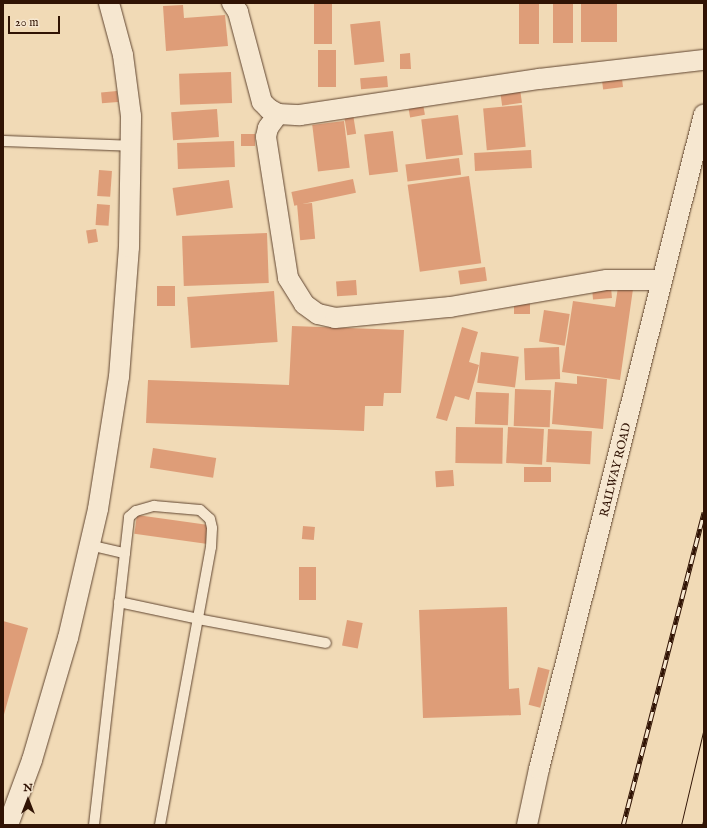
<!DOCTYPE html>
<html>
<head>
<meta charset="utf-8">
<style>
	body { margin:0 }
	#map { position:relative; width:707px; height:828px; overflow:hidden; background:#f1dab6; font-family:"IM FELL English",serif }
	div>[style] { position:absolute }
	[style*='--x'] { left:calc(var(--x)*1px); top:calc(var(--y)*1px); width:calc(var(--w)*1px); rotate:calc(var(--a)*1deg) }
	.building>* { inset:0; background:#de9d78; transform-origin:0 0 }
	.roads { filter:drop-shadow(0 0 1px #604530) drop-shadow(0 0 1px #604530) }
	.lane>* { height:10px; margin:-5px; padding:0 5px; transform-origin:5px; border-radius:5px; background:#f6e7d0 }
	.street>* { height:20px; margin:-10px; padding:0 10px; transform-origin:10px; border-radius:10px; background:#f6e7d0 }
	.tram>* { height:1px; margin:-0.5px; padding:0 0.5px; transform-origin:0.5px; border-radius:0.5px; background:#301304 }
	.rail>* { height:4.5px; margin-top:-2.25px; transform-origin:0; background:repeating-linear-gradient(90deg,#f6e7d0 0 9px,#301304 0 18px); box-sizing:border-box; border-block:1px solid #301304 }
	span { translate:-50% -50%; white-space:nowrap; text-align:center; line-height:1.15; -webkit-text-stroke:3px #f6e7d0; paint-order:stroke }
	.street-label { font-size:12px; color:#301304 }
	.frame { position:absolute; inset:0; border:4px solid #301304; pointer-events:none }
	.north { position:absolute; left:8px; top:780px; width:40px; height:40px; -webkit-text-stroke:3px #f6e7d0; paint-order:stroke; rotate:0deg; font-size:11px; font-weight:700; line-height:16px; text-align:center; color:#301304 }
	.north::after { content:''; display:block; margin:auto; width:14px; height:18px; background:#301304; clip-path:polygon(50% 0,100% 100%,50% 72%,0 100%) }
	.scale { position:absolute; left:8px; top:16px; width:52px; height:18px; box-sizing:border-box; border:2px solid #301304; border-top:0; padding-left:5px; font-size:12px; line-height:14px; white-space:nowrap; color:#301304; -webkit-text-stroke:3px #f6e7d0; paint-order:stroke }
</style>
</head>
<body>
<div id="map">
	<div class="building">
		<div style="left:314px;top:3px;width:18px;height:41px"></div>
		<div style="left:519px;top:3px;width:20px;height:41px"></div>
		<div style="left:553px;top:3px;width:20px;height:40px"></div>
		<div style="left:581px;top:3px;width:36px;height:39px"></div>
		<div style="clip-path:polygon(183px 5px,184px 18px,225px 15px,228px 46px,166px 51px,163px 6px)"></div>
		<div style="left:380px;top:21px;width:41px;height:30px;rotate:84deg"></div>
		<div style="left:336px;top:50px;width:37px;height:18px;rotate:90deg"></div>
		<div style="clip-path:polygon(410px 53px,411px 69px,400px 69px,400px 54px)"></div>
		<div style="left:231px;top:72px;width:31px;height:52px;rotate:88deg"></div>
		<div style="left:387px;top:76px;width:11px;height:27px;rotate:85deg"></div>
		<div style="left:622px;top:79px;width:8px;height:20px;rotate:83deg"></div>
		<div style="left:520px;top:89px;width:14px;height:20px;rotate:82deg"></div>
		<div style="left:117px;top:91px;width:11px;height:16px;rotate:85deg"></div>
		<div style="left:423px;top:104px;width:11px;height:15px;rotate:80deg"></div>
		<div style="left:522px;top:105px;width:42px;height:39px;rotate:85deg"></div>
		<div style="left:217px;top:109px;width:28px;height:46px;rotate:86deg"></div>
		<div style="left:353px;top:114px;width:20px;height:9px;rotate:81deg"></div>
		<div style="left:458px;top:115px;width:40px;height:37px;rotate:83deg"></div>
		<div style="left:344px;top:121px;width:47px;height:32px;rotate:83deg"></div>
		<div style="left:393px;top:131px;width:41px;height:29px;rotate:83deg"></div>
		<div style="left:255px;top:134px;width:12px;height:14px;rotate:90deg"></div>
		<div style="left:234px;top:141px;width:26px;height:57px;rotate:88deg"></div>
		<div style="left:531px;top:150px;width:18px;height:57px;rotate:87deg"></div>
		<div style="left:459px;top:158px;width:17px;height:54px;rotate:83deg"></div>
		<div style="left:99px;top:170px;width:13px;height:26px;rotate:4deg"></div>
		<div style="left:469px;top:176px;width:88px;height:62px;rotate:82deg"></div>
		<div style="left:353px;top:179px;width:14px;height:63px;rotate:78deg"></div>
		<div style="left:229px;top:180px;width:28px;height:57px;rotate:82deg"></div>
		<div style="left:312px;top:203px;width:36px;height:15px;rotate:85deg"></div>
		<div style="left:97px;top:204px;width:13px;height:21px;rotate:4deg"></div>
		<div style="left:96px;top:229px;width:13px;height:10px;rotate:81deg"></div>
		<div style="left:267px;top:233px;width:50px;height:85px;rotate:88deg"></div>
		<div style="left:485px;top:267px;width:14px;height:27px;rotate:82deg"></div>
		<div style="left:356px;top:280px;width:15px;height:20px;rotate:86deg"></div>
		<div style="left:157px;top:286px;width:18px;height:20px"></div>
		<div style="left:611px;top:287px;width:11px;height:19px;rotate:85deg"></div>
		<div style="clip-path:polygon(618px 287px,633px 289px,620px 380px,562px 372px,573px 301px,615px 307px)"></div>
		<div style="left:274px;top:291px;width:51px;height:87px;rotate:86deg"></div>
		<div style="left:530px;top:300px;width:14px;height:16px;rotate:90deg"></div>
		<div style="left:544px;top:310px;width:26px;height:32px;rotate:9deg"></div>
		<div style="clip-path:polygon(292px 326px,404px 330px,401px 393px,384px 393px,383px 406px,365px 406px,364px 431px,146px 423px,148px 380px,289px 385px)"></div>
		<div style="clip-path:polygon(462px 327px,478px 332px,469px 362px,479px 365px,469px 400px,455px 396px,447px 421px,436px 418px)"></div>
		<div style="left:559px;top:347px;width:32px;height:35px;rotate:88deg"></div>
		<div style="left:481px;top:352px;width:38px;height:31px;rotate:7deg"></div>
		<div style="clip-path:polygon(577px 376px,607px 379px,603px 429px,552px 424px,555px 382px,577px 384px)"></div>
		<div style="left:515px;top:389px;width:36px;height:37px;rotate:2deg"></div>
		<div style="left:476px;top:392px;width:33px;height:32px;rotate:2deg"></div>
		<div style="left:456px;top:427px;width:47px;height:36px;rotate:1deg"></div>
		<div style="left:508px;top:427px;width:36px;height:36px;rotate:3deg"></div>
		<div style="left:548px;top:429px;width:44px;height:33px;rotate:3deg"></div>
		<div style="left:153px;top:448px;width:64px;height:20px;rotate:9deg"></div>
		<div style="left:524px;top:467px;width:27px;height:15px"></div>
		<div style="left:453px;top:470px;width:16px;height:18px;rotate:86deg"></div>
		<div style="left:137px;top:515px;width:74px;height:19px;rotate:8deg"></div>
		<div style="left:303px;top:526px;width:12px;height:13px;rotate:5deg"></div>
		<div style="left:299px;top:567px;width:17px;height:33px"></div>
		<div style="clip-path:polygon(507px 607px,509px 689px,519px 688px,521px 715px,423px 718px,419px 610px)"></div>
		<div style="left:347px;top:620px;width:16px;height:26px;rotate:11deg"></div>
		<div style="clip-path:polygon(3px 621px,28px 628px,3px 718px)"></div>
		<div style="left:538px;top:667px;width:12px;height:39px;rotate:14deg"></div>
	</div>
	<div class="roads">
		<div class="lane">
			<div style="--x:3;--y:141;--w:128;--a:2.2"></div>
			<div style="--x:89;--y:545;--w:37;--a:13"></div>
			<div style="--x:119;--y:602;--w:81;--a:12.1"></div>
			<div style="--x:198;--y:619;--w:130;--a:10.6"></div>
			<div style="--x:94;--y:825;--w:310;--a:-83.5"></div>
			<div style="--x:129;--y:517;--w:9;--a:-41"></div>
			<div style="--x:136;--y:511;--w:19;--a:-16"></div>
			<div style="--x:154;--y:506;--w:46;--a:5"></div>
			<div style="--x:200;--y:510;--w:13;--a:42"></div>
			<div style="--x:210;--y:519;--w:9;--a:77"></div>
			<div style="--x:212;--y:528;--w:19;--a:93"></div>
			<div style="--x:211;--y:547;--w:283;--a:100.4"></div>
		</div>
		<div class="street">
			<div style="--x:232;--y:3;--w:11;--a:56"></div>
			<div style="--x:238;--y:12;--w:93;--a:75.1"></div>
			<div style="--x:262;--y:102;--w:10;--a:45"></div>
			<div style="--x:269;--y:109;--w:10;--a:29"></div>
			<div style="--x:278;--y:114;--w:22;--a:3"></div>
			<div style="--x:300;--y:115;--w:242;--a:-8.6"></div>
			<div style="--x:539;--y:79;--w:166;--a:-6.6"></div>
			<div style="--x:278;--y:114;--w:17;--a:126"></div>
			<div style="--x:268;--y:128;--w:9;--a:103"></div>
			<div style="--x:266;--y:137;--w:143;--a:81.1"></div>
			<div style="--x:288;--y:278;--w:31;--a:58"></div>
			<div style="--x:304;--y:304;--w:17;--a:36"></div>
			<div style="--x:318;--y:314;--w:17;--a:13"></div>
			<div style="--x:335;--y:318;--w:116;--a:-5.5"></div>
			<div style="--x:450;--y:307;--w:159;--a:-9.8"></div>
			<div style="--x:607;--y:280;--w:55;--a:0"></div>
			<div style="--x:8;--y:825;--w:69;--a:-69.7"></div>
			<div style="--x:32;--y:760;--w:127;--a:-73.6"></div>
			<div style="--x:68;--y:638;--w:132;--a:-76.9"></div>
			<div style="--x:98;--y:509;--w:134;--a:-81"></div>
			<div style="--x:119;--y:377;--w:130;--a:-85.6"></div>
			<div style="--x:129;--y:247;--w:131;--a:-89.1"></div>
			<div style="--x:131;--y:116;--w:62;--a:-97.5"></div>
			<div style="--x:123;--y:55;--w:54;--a:-105.1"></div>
			<div style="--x:527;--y:825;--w:57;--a:-77.9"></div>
			<div style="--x:539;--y:769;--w:675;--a:-75.86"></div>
		</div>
	</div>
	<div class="tram">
		<div style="--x:681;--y:825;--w:100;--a:-76.7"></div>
		<div style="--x:702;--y:825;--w:8;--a:-76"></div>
	</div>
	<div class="rail">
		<div style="--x:623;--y:825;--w:323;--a:-75.5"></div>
	</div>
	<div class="street-label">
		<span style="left:616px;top:470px;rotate:-76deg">RAILWAY ROAD</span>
	</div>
	<div class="frame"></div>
	<div class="north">N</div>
	<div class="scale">20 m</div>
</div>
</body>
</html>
